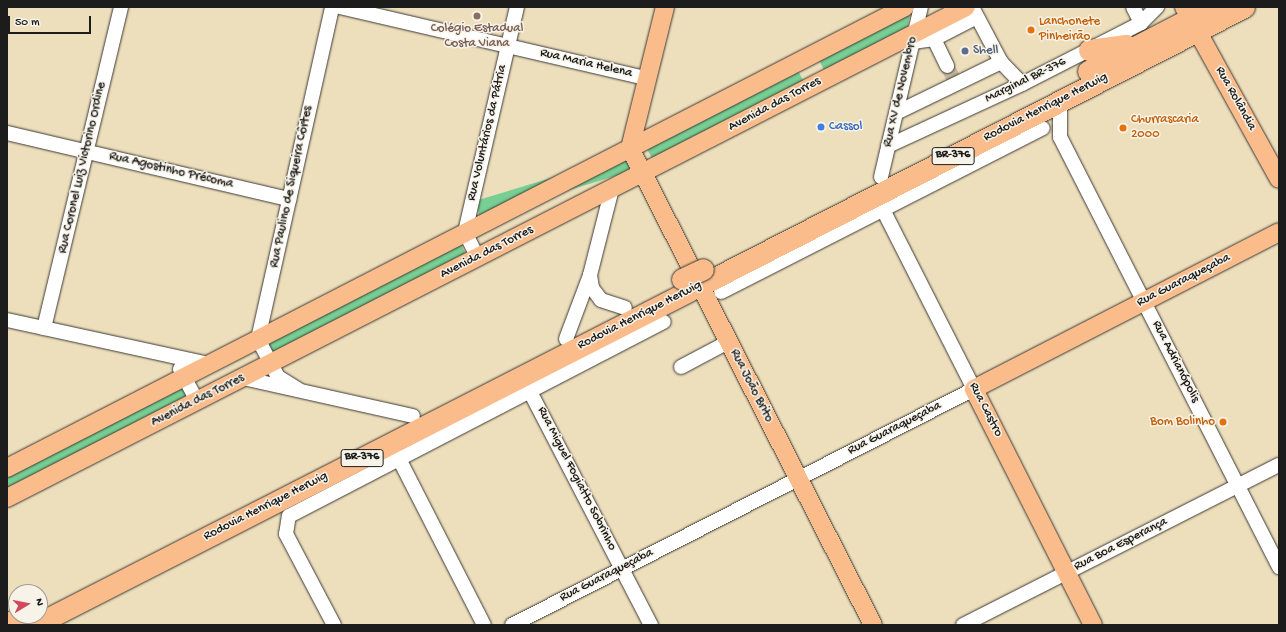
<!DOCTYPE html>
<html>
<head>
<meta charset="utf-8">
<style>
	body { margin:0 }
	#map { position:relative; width:1286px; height:632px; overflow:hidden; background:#eddebc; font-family:"Gochi Hand",sans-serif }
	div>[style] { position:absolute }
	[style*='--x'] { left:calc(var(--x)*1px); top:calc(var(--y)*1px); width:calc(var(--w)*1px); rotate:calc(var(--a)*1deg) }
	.green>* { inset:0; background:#77cf94; transform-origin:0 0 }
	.minor-tunnel>* { height:14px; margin-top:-7px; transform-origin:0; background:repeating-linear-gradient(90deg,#c3b79c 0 14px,transparent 0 21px) }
	.roads { filter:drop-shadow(0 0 1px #3b3934) drop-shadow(0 0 1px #3b3934) }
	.minor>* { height:14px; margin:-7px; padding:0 7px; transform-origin:7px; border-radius:7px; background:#fff }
	.major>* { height:18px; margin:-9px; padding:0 9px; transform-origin:9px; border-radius:9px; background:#fabc8b }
	.highway>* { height:21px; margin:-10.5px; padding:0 10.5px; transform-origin:10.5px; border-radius:10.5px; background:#fabc8b }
	.bridges { filter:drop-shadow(0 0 1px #3b3934) drop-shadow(0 0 1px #3b3934) }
	.highway-bridge>* { height:21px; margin:-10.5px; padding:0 10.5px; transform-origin:10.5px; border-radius:10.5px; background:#fabc8b }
	.dots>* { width:11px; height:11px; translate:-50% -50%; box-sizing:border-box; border:2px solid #f7f3e8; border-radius:50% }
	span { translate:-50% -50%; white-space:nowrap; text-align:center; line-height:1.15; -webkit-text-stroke:3px #f7f3e8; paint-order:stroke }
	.shield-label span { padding:1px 3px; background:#f7f3e8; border:1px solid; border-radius:3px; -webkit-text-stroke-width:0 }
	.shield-label { font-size:12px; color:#1c1c1c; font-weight:700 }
	.food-label { font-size:13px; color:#c56008 }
	.left { translate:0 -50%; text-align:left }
	.right { translate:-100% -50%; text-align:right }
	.education-label { font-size:13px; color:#785e54 }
	.service-label { font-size:13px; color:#4e5e75 }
	.street-label { font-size:13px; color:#1c1c1c }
	.shop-label { font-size:13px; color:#366cbe }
	.frame { position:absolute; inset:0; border:8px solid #1c1c1c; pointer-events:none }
	.north { position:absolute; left:8px; top:584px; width:40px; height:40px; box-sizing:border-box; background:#f7f3e8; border:1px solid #9f9d96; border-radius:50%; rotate:80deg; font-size:11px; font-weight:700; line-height:16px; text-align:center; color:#1c1c1c }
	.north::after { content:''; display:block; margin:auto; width:14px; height:18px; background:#d1495b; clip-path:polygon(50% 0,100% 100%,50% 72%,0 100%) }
	.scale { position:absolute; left:8px; top:16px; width:83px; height:18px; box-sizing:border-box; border:2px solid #1c1c1c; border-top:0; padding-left:5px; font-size:12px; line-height:14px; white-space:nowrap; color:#1c1c1c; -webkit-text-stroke:3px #f7f3e8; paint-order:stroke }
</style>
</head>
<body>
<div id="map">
	<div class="green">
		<div style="clip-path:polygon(911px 9px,907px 29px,824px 70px,817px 56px)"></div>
		<div style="left:796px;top:67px;width:17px;height:170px;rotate:62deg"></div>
		<div style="left:629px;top:154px;width:17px;height:161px;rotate:73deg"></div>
		<div style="clip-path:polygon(459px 240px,466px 255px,272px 355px,267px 343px)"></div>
		<div style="clip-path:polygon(183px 384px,190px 396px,7px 492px,7px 474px)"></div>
	</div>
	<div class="minor-tunnel">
		<div style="--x:947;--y:66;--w:17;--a:62"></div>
	</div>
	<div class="roads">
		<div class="minor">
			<div style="--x:340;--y:7;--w:314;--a:13.1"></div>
			<div style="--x:972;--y:7;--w:62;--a:62.2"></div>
			<div style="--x:1001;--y:62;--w:30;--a:46"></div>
			<div style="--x:1133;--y:7;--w:18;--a:63"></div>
			<div style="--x:934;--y:39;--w:48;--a:-27.1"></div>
			<div style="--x:913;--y:42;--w:21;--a:-8"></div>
			<div style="--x:934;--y:39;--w:30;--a:64"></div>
			<div style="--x:1060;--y:101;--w:36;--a:90"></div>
			<div style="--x:1060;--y:137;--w:483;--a:63"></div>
			<div style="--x:896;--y:113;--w:117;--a:-25.9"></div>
			<div style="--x:7;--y:133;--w:290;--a:13.2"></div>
			<div style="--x:888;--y:146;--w:148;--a:-24.8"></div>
			<div style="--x:1022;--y:84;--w:134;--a:-27.1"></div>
			<div style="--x:1141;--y:23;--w:23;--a:-45"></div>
			<div style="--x:881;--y:177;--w:175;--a:-76.8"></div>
			<div style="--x:478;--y:258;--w:29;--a:-117"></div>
			<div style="--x:465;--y:232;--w:231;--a:-77"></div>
			<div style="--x:590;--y:275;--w:13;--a:81"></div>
			<div style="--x:592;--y:288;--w:15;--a:53"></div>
			<div style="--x:601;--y:300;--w:25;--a:18"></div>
			<div style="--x:721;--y:292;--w:361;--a:-27"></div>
			<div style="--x:7;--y:320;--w:207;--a:12.3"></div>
			<div style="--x:44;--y:328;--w:330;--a:-76.5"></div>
			<div style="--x:566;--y:339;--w:68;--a:-69.4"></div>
			<div style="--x:590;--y:275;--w:89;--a:-75.7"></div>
			<div style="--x:681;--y:367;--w:53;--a:-28"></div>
			<div style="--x:180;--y:369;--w:36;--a:62"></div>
			<div style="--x:243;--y:378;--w:174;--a:12.6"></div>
			<div style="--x:525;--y:382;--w:274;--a:62.6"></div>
			<div style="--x:299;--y:390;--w:25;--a:-148"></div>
			<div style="--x:278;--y:377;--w:43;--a:-117.8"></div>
			<div style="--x:258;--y:339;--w:340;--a:-77.4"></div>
			<div style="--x:395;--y:451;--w:195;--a:62.9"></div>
			<div style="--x:334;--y:625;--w:103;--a:-117.8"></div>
			<div style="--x:286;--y:534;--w:18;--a:-81"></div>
			<div style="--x:289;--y:516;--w:422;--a:-27.4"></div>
			<div style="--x:512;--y:625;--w:519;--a:-27.06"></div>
			<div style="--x:974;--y:389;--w:216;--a:-116.9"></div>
			<div style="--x:963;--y:625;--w:354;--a:-26.9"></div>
		</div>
		<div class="major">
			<div style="--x:665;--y:7;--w:145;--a:103.9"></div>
			<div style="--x:630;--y:148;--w:535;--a:63"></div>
			<div style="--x:1184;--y:7;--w:196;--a:61.1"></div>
			<div style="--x:7;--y:468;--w:1009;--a:-27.17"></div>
			<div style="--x:7;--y:498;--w:1077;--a:-27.11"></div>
			<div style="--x:1093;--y:625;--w:264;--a:-116.8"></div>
			<div style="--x:974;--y:389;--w:343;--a:-27.2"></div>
		</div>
		<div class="highway">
			<div style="--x:1089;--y:50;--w:37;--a:-8"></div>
			<div style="--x:1088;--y:71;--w:140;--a:-27.3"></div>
			<div style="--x:709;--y:281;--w:601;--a:-27.12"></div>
			<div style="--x:7;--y:624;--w:17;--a:-28"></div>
			<div style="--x:35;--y:625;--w:734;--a:-27.05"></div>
		</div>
	</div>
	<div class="bridges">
		<div class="highway-bridge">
			<div style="--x:682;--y:279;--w:23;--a:-25"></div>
		</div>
	</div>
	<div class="dots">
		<div style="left:477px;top:16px;background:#8d6e63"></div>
		<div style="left:1031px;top:30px;background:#e8710a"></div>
		<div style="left:965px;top:51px;background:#5c6f8a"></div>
		<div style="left:821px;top:127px;background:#3f7fe0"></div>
		<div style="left:1123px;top:128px;background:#e8710a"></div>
		<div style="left:1223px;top:422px;background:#e8710a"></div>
	</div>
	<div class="shield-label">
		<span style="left:953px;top:156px">BR-376</span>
		<span style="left:362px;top:458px">BR-376</span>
	</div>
	<div class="food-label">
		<span class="left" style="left:1039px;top:30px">Lanchonete<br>Pinheirão</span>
		<span class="left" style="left:1131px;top:128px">Churrascaria<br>2000</span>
		<span class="right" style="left:1215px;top:422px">Bom Bolinho</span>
	</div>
	<div class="education-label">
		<span style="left:477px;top:37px">Colégio Estadual<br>Costa Viana</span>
	</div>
	<div class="service-label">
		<span class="left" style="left:973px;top:51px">Shell</span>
	</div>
	<div class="street-label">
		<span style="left:586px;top:64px;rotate:13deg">Rua Maria Helena</span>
		<span style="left:1026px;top:81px;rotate:-26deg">Marginal BR-376</span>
		<span style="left:901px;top:92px;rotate:-77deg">Rua XV de Novembro</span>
		<span style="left:1235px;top:99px;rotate:61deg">Rua Rolândia</span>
		<span style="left:775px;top:105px;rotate:-28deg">Avenida das Torres</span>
		<span style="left:1046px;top:108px;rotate:-27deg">Rodovia Henrique Herwig</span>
		<span style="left:488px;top:133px;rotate:-77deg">Rua Voluntários da Pátria</span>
		<span style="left:83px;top:168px;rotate:-77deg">Rua Coronel Luiz Victorino Ordine</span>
		<span style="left:171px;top:171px;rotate:13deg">Rua Agostinho Précoma</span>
		<span style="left:292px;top:187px;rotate:-78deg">Rua Paulino de Siqueira Côrtes</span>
		<span style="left:487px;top:253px;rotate:-27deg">Avenida das Torres</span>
		<span style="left:1184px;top:281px;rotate:-27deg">Rua Guaraqueçaba</span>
		<span style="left:640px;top:316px;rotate:-27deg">Rodovia Henrique Herwig</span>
		<span style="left:1175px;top:362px;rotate:63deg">Rua Adrianópolis</span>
		<span style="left:751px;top:386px;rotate:63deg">Rua João Brito</span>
		<span style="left:198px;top:401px;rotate:-27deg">Avenida das Torres</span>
		<span style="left:985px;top:410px;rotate:63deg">Rua Castro</span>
		<span style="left:895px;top:429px;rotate:-27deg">Rua Guaraqueçaba</span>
		<span style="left:576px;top:479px;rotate:63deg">Rua Miguel Fogiatto Sobrinho</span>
		<span style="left:266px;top:507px;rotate:-27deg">Rodovia Henrique Herwig</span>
		<span style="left:1121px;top:545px;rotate:-27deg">Rua Boa Esperança</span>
		<span style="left:607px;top:576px;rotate:-27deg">Rua Guaraqueçaba</span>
	</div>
	<div class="shop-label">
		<span class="left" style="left:829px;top:127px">Cassol</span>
	</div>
	<div class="frame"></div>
	<div class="north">N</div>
	<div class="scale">50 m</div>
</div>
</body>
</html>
